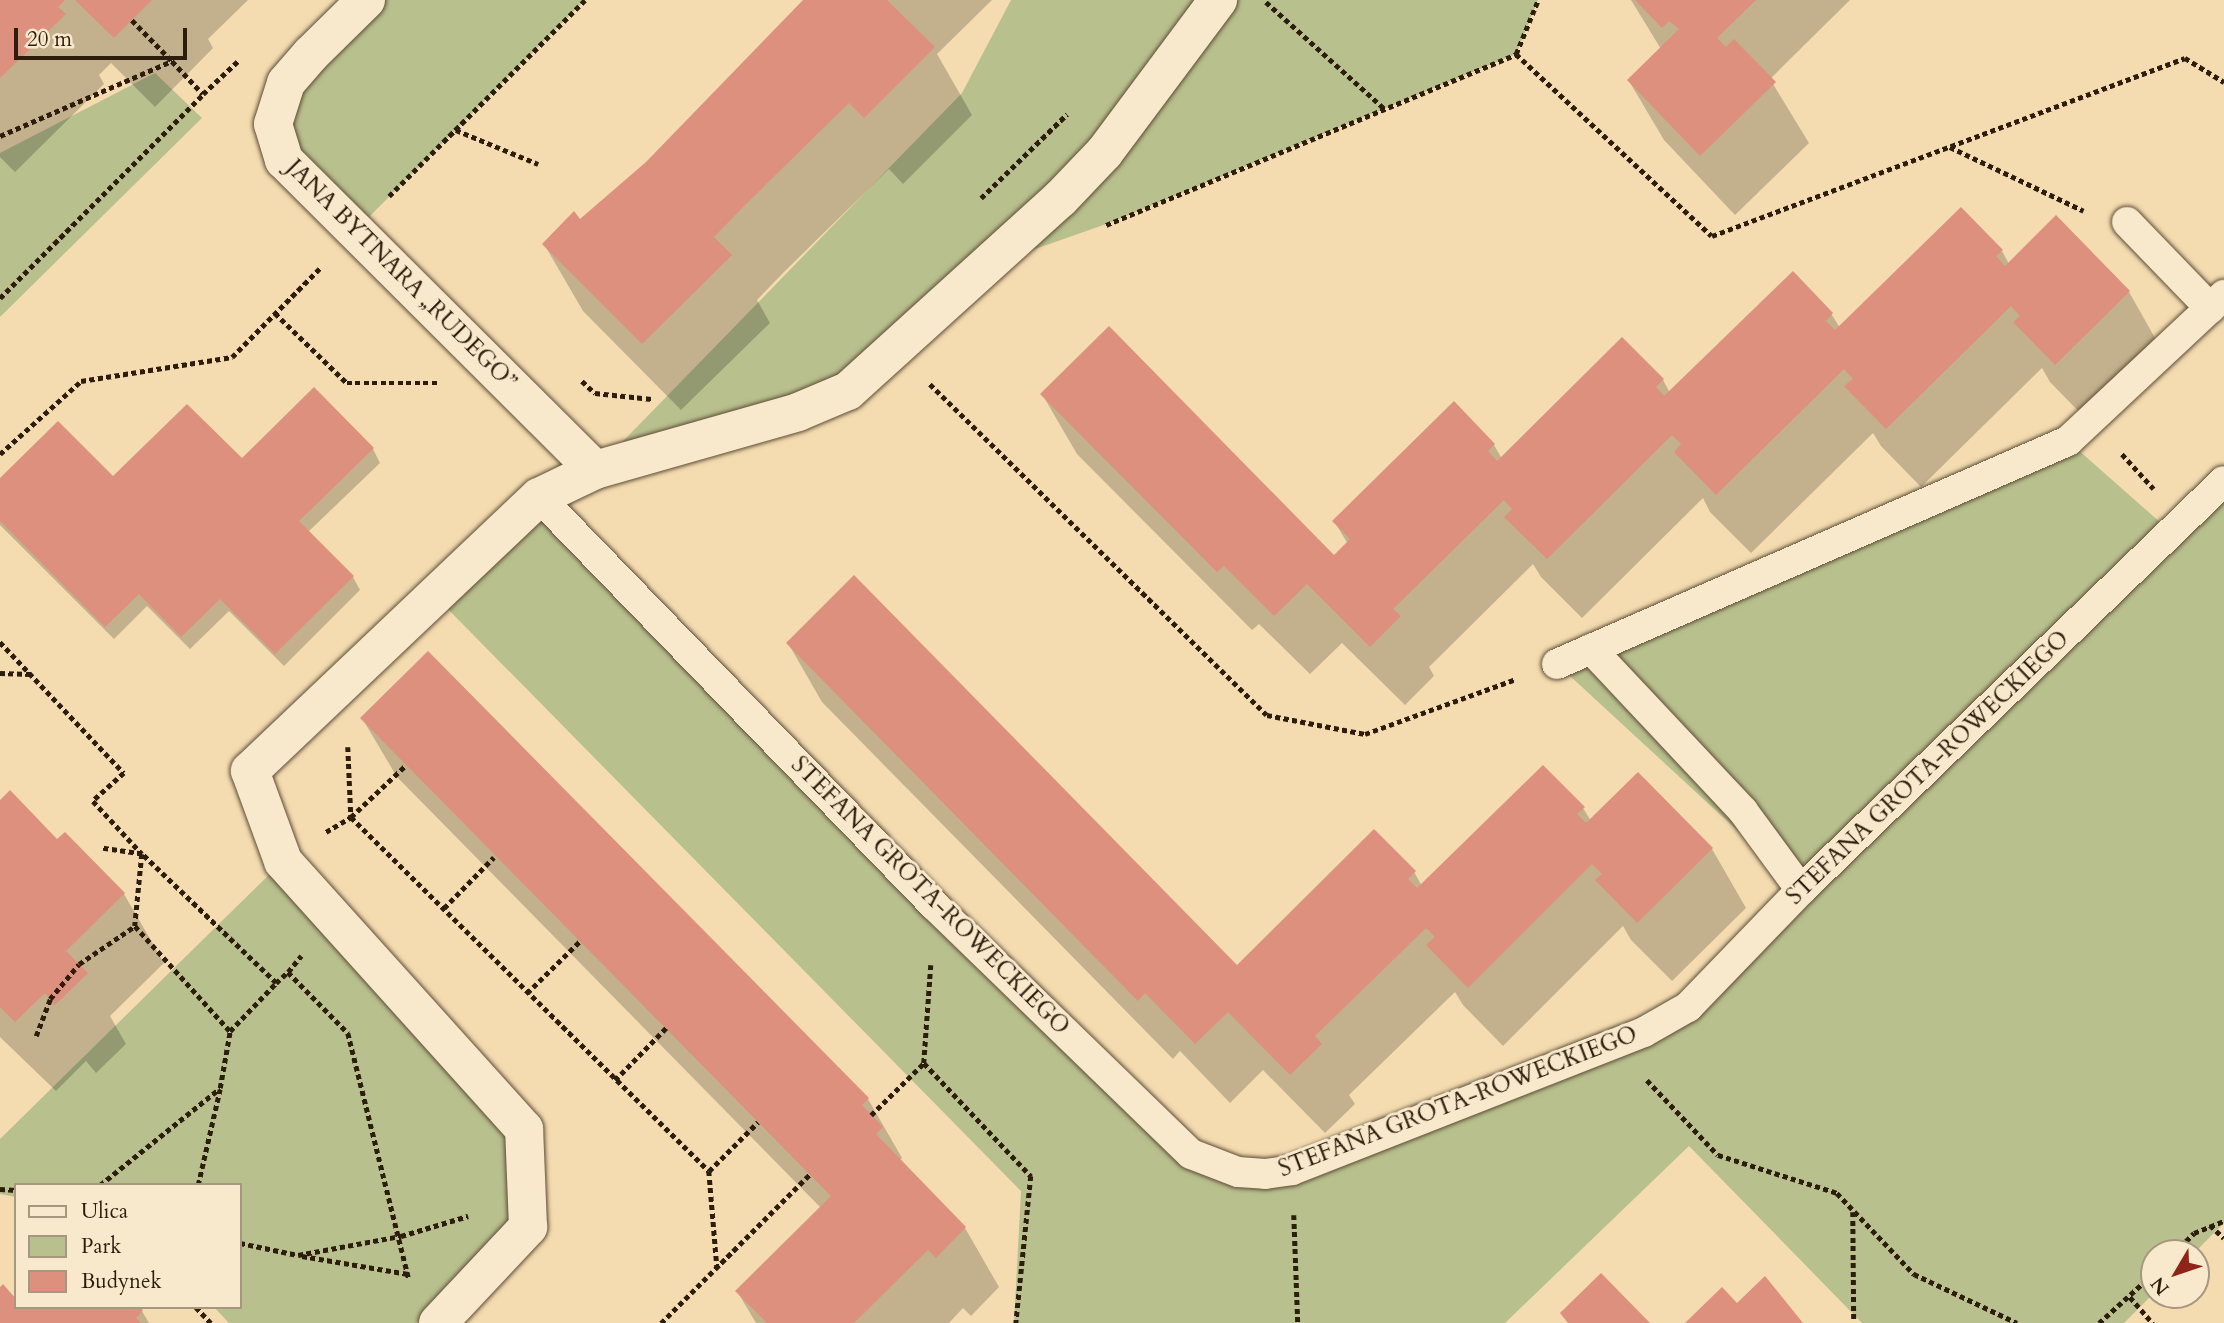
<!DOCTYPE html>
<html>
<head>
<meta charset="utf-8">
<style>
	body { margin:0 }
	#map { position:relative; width:2224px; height:1323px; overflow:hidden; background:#f4dcb0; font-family:Cardo,serif }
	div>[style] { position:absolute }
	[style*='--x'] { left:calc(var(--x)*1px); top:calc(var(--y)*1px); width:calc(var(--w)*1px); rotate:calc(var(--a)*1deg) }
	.green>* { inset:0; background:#b8c18e }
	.shadow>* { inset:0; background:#0003 }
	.building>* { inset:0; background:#dc907d }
	.path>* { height:4.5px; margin-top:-2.25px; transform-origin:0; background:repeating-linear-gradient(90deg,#2c1d0d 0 5px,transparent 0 8.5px) }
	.roads { filter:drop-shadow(0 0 2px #5e4d36) drop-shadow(0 0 2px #5e4d36) }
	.lane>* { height:30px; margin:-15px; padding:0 15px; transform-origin:15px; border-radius:15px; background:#f8e8cc }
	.street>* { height:38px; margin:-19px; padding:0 19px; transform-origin:19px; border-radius:19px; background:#f8e8cc }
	span { translate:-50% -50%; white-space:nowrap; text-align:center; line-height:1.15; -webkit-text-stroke:6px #f8e8cc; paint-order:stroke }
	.street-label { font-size:23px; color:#2c1d0d }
	.legend { position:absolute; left:14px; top:1183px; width:228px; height:126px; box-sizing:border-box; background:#f8e8cc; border:2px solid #a69780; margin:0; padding:9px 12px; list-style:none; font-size:21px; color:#2c1d0d }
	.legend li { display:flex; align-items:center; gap:14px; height:35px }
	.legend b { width:35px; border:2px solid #a69780 }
	.north { position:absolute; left:2140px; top:1239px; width:70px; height:70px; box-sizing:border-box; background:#f8e8cc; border:2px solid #a69780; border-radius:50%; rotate:231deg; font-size:19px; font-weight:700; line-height:28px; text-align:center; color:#2c1d0d }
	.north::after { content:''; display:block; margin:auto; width:24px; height:32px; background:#8f2418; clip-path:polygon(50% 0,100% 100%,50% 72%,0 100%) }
	.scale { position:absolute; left:14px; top:28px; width:173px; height:32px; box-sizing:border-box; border:4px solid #2c1d0d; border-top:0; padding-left:9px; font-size:21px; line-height:24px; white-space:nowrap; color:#2c1d0d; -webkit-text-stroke:5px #f8e8cc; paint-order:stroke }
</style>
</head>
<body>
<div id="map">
	<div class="green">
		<div style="clip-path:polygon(366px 0,585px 0,355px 231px,284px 160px,286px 83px)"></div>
		<div style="clip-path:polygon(1011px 0,1538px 0,1516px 54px,1112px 222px,987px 266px,882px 363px,595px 470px,962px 93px)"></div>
		<div style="clip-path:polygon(155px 73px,202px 118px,0 317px,0 153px)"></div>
		<div style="clip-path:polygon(2068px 441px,2170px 531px,2224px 490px,2224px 1223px,2194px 1253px,2154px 1253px,2154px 1293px,2124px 1323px,1862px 1323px,1689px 1146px,1505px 1323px,1014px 1323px,1021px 1191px,435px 596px,539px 497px,1191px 1154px,1265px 1174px,1644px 1032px,1801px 889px,1557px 664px)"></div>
		<div style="clip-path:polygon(283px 861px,524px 1129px,528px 1227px,416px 1323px,229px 1323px,214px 1307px,240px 1307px,240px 1185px,16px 1185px,16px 1197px,0 1194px,0 1139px)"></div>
	</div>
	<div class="shadow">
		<div style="clip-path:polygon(0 0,248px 0,208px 39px,213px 48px,155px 107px,111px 63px,99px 75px,104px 84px,15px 172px,0 157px)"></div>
		<div style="clip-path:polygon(805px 0,992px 0,937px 54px,972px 115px,903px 184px,889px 169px,782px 274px,757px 300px,770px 323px,681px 410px,583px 311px,544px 244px,580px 222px,647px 163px)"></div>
		<div style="clip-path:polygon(1631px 0,1850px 0,1770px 79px,1809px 143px,1735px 215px,1664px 140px,1629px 81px,1661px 49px)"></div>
		<div style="clip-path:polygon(2056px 217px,2129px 292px,2163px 352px,2090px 423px,2050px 382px,2042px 368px,1921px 487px,1881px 446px,1873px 433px,1751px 553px,1710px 512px,1703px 498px,1582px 618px,1541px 577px,1533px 564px,1429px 667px,1434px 676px,1405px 705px,1342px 643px,1310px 674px,1259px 624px,1252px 630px,1077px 454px,1042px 394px,1334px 558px,1348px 544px,1334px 521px,1494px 445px,1502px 459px,1663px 380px,1670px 393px,1793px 274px,1832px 315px,1840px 328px,2002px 251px,2009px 264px)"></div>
		<div style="clip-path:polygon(314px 389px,373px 449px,380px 463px,308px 532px,353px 577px,360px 590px,284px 666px,229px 611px,190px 649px,147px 606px,114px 639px,0 525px,0 480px,113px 479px,242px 461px)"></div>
		<div style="clip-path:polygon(788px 643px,1237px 967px,1414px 872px,1422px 886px,1583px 808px,1591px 821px,1712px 849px,1746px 908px,1672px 981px,1631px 940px,1623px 926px,1503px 1046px,1463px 1005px,1455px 992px,1349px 1095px,1355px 1104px,1325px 1133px,1263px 1070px,1230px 1103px,1180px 1051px,1173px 1059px,822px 702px)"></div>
		<div style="clip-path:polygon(428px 653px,868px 1099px,902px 1158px,900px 1160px,965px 1228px,999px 1287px,971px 1316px,963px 1308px,949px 1323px,756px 1323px,737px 1291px,821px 1208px,397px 777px,362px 718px)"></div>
		<div style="clip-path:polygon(0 803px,57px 841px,124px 894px,164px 963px,110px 1016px,126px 1044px,96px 1073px,86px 1061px,56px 1091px,0 1037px)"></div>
		<div style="clip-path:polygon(0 1289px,16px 1307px,142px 1311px,149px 1323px,0 1323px)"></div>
	</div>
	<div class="building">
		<div style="clip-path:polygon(0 0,65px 0,58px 7px,66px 14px,0 78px)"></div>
		<div style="clip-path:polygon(75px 0,152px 0,114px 38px)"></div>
		<div style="clip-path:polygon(803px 0,887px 0,935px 47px,864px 118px,849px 103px,743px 207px,714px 237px,732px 255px,642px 344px,542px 244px,574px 211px,580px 219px,646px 162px)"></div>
		<div style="clip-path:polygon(1635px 0,1756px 0,1717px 38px,1726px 47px,1734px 39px,1776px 82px,1700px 156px,1627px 80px,1679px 29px,1669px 21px,1662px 28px)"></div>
		<div style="clip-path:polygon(1961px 207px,2003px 250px,1996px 256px,2005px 266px,2056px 215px,2130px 291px,2055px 365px,2013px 322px,2020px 316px,2011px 306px,1886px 429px,1844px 386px,1853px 379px,1844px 369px,1716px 495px,1674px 452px,1681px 444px,1672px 435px,1547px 559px,1504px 517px,1512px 509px,1504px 500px,1393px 609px,1401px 616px,1370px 647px,1307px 584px,1274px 616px,1224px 566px,1217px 572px,1040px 394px,1109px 326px,1334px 555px,1350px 539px,1332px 521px,1454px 401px,1495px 444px,1488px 451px,1497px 461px,1622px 337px,1664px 379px,1656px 387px,1664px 396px,1793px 271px,1833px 313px,1826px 321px,1835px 330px)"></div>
		<div style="clip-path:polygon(314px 387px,374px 448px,299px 521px,354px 576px,275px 654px,220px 599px,181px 637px,139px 594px,105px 627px,0 521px,0 478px,58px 421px,113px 476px,187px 404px,242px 458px)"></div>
		<div style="clip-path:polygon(854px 575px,1237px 965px,1374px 829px,1416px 871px,1408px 879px,1417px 888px,1543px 765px,1585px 807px,1577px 814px,1586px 823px,1638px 772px,1713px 848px,1637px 923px,1595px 880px,1602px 874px,1592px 864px,1468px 988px,1426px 945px,1435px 937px,1426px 928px,1315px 1036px,1322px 1044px,1290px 1075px,1228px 1012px,1195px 1044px,1145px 993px,1138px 1001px,786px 643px)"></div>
		<div style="clip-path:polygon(428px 651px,869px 1098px,862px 1105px,883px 1127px,876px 1134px,966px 1227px,936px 1258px,928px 1250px,854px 1323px,767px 1323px,735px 1291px,831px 1196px,360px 718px)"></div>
		<div style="clip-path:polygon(10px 790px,57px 839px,65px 832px,125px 893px,66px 951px,88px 973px,55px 1005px,45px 993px,15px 1022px,0 1007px,0 800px)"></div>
		<div style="clip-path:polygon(1601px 1273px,1650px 1323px,1568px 1323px,1560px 1313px)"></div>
		<div style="clip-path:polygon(1765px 1276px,1803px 1323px,1685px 1323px,1722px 1287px,1737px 1303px)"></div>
		<div style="clip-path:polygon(3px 1284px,16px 1299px,16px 1307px,140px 1307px,143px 1310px,136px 1318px,141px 1323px,0 1323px,0 1287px)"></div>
	</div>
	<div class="path">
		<div style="--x:1266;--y:2;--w:160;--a:42"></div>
		<div style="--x:132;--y:20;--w:57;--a:45.7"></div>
		<div style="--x:1516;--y:54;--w:58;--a:-67.8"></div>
		<div style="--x:456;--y:130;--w:89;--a:22.5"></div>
		<div style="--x:0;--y:136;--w:188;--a:-23.6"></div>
		<div style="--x:172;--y:61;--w:45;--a:46.8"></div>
		<div style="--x:203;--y:94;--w:50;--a:-43.4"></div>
		<div style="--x:1950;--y:147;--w:148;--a:25.5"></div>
		<div style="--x:389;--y:196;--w:277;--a:-45"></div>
		<div style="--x:981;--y:198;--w:120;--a:-44.3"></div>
		<div style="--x:1106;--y:225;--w:444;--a:-22.6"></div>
		<div style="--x:1516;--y:54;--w:267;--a:42.9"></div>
		<div style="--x:1712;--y:236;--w:505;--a:-20.62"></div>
		<div style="--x:2185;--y:58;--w:46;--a:31.6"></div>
		<div style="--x:0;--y:298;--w:288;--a:-45.1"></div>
		<div style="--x:275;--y:313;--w:100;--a:44.2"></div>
		<div style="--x:347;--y:383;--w:90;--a:0"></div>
		<div style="--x:582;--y:381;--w:18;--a:43"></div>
		<div style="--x:595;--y:393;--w:57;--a:6"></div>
		<div style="--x:930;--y:384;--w:472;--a:44.5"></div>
		<div style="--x:1267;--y:715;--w:100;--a:11"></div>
		<div style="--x:1365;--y:734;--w:161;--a:-20"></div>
		<div style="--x:0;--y:454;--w:109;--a:-42"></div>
		<div style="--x:81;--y:381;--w:153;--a:-9"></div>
		<div style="--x:232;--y:357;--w:125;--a:-45.3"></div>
		<div style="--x:2122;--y:454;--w:47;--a:47.6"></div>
		<div style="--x:0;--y:642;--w:180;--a:46.6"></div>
		<div style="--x:124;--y:773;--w:42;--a:137.9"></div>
		<div style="--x:93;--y:801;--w:72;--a:47.2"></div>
		<div style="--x:142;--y:854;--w:72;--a:95.6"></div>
		<div style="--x:135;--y:926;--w:142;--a:47.9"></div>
		<div style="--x:0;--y:673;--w:30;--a:2"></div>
		<div style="--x:348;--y:747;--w:70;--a:87.5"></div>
		<div style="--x:351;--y:817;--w:76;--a:-43.4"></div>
		<div style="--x:326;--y:832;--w:29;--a:-31"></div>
		<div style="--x:351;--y:817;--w:503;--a:44.68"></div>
		<div style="--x:709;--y:1171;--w:96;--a:85.2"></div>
		<div style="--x:444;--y:908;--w:71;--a:-45.6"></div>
		<div style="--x:931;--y:965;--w:98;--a:94.1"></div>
		<div style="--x:924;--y:1063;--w:156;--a:46.6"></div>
		<div style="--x:1031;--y:1176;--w:148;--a:95.8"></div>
		<div style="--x:288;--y:972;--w:21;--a:-51"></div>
		<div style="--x:276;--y:983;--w:16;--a:-43"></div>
		<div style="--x:288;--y:972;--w:86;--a:45.5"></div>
		<div style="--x:348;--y:1033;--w:254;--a:76.1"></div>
		<div style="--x:527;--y:993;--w:76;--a:-44.5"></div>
		<div style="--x:36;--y:1036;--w:40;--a:-69"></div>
		<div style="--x:50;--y:999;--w:45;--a:-50.4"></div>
		<div style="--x:79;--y:964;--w:68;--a:-34.2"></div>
		<div style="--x:615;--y:1080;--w:73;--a:-45.6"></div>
		<div style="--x:1647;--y:1080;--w:103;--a:46.6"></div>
		<div style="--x:1718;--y:1155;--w:125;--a:17.7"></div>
		<div style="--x:1837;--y:1193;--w:112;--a:46.5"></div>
		<div style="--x:1914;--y:1274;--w:114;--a:25.4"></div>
		<div style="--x:871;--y:1115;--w:74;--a:-44.5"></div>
		<div style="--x:709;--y:1171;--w:69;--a:-45"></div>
		<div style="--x:100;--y:1185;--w:154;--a:-38.9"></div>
		<div style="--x:220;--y:1088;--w:58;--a:-80"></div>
		<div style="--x:230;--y:1031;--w:66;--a:-46.2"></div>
		<div style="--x:276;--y:983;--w:186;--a:-136.1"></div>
		<div style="--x:142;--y:854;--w:41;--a:-171.7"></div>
		<div style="--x:198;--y:1185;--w:98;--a:-77.1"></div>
		<div style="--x:0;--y:1189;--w:16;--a:4"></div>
		<div style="--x:1853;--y:1212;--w:111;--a:89.5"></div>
		<div style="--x:1294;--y:1215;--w:108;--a:87.9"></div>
		<div style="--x:2210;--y:1225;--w:19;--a:43"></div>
		<div style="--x:240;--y:1243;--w:59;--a:11.7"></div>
		<div style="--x:298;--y:1255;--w:105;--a:-10.5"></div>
		<div style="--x:401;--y:1236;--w:70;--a:-16.6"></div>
		<div style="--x:2174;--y:1253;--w:28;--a:-45"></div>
		<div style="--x:2194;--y:1233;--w:32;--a:-22"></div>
		<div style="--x:302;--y:1256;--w:108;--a:9.6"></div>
		<div style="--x:2130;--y:1297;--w:35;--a:49"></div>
		<div style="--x:196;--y:1307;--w:22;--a:47"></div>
		<div style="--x:661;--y:1323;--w:211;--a:-45"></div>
		<div style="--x:2099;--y:1323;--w:74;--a:-42.3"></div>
	</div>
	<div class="roads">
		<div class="lane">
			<div style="--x:2127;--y:222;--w:120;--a:46"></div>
			<div style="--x:539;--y:497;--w:569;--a:45.93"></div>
			<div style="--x:935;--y:906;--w:356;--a:44.1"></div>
			<div style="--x:1191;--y:1154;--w:50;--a:21"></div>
			<div style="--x:1238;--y:1172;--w:27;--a:4"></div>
			<div style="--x:1265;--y:1174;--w:27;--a:-8"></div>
			<div style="--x:1292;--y:1170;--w:378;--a:-21.4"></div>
			<div style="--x:1644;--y:1032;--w:51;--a:-29.6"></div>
			<div style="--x:1688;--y:1007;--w:163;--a:-46"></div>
			<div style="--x:1801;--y:890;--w:588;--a:-44.04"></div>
			<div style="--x:1591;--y:649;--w:222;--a:46.8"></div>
			<div style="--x:1743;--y:811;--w:98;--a:53.7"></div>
			<div style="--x:1557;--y:664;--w:558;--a:-23.58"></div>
			<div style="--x:2068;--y:441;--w:214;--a:-43.1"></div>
		</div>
		<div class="street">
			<div style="--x:366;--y:0;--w:77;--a:135.5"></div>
			<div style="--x:311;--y:54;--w:38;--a:131"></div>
			<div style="--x:286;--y:83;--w:43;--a:107.6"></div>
			<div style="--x:273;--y:124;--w:38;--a:73"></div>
			<div style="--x:284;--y:160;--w:439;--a:44.9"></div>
			<div style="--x:438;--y:1323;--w:132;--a:-46.8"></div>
			<div style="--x:528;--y:1227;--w:98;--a:-92.3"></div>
			<div style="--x:524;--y:1129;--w:360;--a:-132"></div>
			<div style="--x:283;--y:861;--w:96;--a:-110.1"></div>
			<div style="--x:250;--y:771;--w:398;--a:-43.5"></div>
			<div style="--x:539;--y:497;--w:62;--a:-25.7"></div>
			<div style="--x:595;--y:470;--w:211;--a:-15.9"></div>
			<div style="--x:798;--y:412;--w:54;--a:-22.8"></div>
			<div style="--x:848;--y:391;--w:286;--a:-42.2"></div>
			<div style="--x:1060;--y:199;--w:64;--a:-46.3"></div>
			<div style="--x:1104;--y:153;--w:191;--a:-53.3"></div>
		</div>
	</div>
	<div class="street-label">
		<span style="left:401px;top:275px;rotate:45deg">JANA BYTNARA „RUDEGO”</span>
		<span style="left:1928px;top:768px;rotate:-44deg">STEFANA GROTA-ROWECKIEGO</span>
		<span style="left:930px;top:896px;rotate:45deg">STEFANA GROTA-ROWECKIEGO</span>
		<span style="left:1458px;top:1102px;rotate:-21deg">STEFANA GROTA-ROWECKIEGO</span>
	</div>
	<ul class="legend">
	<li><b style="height:9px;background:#f8e8cc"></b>Ulica</li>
	<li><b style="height:19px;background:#b8c18e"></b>Park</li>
	<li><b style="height:19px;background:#dc907d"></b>Budynek</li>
	</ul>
	<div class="north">N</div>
	<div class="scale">20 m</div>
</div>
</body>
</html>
